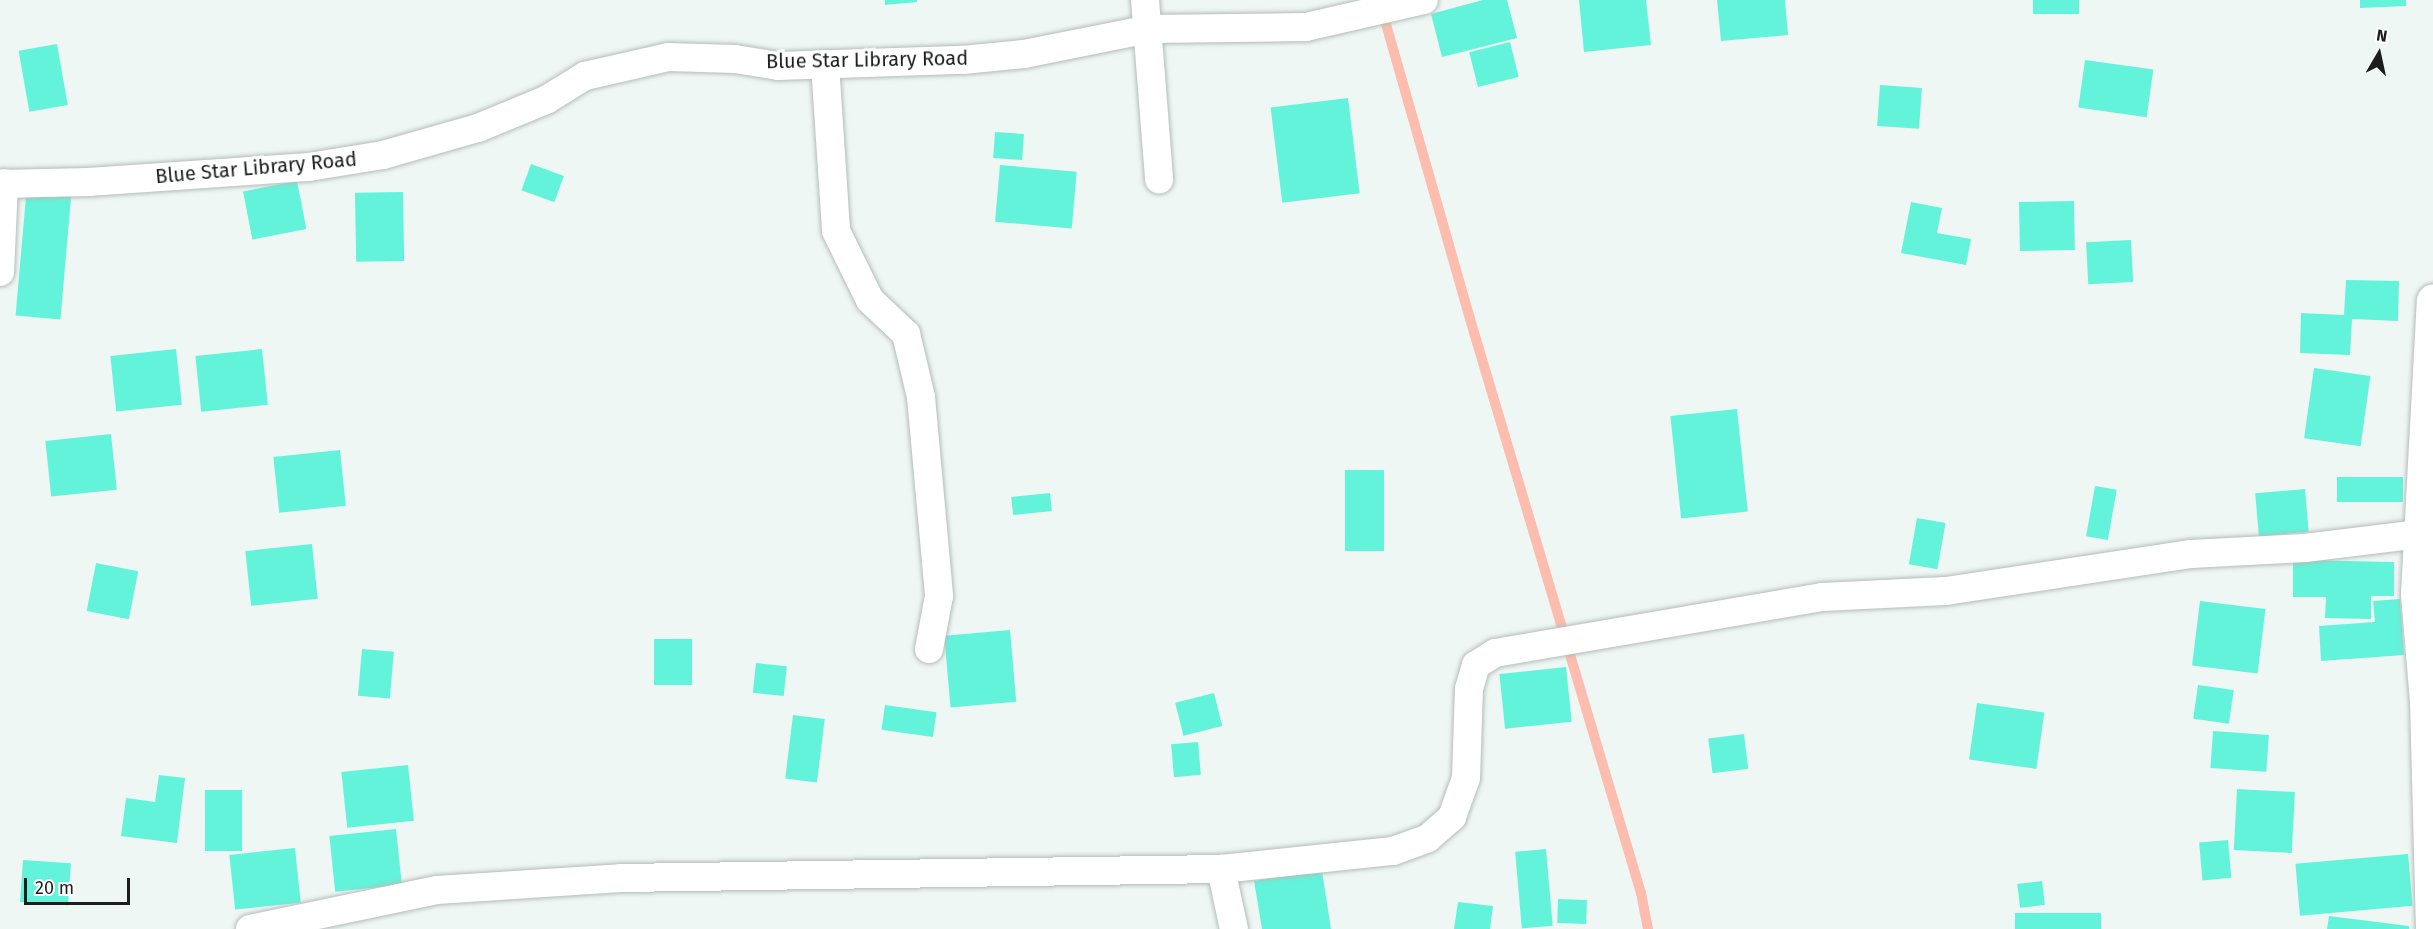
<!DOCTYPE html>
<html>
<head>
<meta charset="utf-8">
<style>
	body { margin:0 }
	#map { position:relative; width:2433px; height:929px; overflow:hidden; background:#eff7f5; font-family:"Fira Sans",sans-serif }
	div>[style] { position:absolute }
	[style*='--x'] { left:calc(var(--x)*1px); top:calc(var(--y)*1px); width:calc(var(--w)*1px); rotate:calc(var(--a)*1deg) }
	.stream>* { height:10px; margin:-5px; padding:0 5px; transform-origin:5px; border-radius:5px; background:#fcbcae }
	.building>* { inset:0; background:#63f3da; transform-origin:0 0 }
	.roads { filter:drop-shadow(0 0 2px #b4bcba) drop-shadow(0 0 2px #b4bcba) }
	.minor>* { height:28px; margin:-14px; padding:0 14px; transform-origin:14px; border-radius:14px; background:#fff }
	.primary>* { height:33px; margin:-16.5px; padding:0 16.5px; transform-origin:16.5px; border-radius:16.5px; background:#fff }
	span { translate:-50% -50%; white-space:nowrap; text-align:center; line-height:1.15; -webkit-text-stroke:6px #fff; paint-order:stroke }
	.street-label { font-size:20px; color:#1c1e1e }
	.north { position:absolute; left:2349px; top:24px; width:60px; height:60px; -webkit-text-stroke:4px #fff; paint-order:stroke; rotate:9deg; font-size:16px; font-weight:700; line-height:24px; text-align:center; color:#1c1e1e }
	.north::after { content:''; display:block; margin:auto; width:21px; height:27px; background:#1c1e1e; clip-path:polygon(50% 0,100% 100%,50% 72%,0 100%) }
	.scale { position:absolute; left:24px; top:878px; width:106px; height:27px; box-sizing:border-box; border:3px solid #1c1e1e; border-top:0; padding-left:8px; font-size:18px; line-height:21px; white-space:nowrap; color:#1c1e1e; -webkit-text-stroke:4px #fff; paint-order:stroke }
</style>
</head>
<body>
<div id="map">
	<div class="stream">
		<div style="--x:1382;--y:10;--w:321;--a:74.1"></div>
		<div style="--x:1470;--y:319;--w:599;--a:73.41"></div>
		<div style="--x:1641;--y:893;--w:37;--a:79"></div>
	</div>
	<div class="building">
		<div style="clip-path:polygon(885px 0,917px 0,917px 2px,885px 5px)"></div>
		<div style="clip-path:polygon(1483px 0,1507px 0,1517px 38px,1442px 57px,1431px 14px)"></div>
		<div style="clip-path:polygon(1579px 0,1646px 0,1651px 45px,1584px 52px)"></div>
		<div style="clip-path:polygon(1717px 0,1785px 0,1788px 35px,1721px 41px)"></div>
		<div style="left:2033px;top:0;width:46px;height:14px"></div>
		<div style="clip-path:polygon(2360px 0,2406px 0,2406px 6px,2360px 8px)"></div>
		<div style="left:1510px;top:42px;width:36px;height:42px;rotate:76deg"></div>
		<div style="left:57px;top:44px;width:62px;height:39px;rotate:80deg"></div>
		<div style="left:2085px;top:60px;width:69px;height:48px;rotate:8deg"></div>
		<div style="left:1880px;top:85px;width:42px;height:41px;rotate:4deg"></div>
		<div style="left:1348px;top:98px;width:96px;height:78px;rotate:83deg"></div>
		<div style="left:995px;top:132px;width:29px;height:26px;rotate:4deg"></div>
		<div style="left:531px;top:164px;width:35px;height:28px;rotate:20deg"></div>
		<div style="left:1000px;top:165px;width:77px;height:57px;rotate:5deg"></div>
		<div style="left:297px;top:181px;width:49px;height:55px;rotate:79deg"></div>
		<div style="left:27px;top:185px;width:45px;height:131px;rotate:5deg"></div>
		<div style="left:403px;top:192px;width:69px;height:48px;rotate:89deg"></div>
		<div style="left:2074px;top:201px;width:49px;height:55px;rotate:89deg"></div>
		<div style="clip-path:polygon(1911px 202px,1942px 208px,1937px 233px,1971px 239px,1966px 265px,1901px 253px)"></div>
		<div style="left:2131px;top:240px;width:42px;height:45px;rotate:87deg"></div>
		<div style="clip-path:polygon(2346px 280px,2399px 281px,2398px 321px,2352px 319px,2350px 355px,2300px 353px,2301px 313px,2344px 315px)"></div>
		<div style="left:176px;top:349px;width:56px;height:66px;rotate:84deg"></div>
		<div style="left:262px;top:349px;width:56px;height:67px;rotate:84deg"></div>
		<div style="left:2314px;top:368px;width:57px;height:71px;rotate:8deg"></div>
		<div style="left:1737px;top:409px;width:103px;height:67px;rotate:84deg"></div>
		<div style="left:111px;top:434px;width:56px;height:66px;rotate:84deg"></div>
		<div style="left:340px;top:450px;width:56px;height:67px;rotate:84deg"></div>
		<div style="left:1345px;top:470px;width:39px;height:81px"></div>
		<div style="left:2403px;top:477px;width:25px;height:66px;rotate:90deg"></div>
		<div style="left:2095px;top:486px;width:22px;height:51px;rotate:10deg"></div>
		<div style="left:2305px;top:489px;width:43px;height:50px;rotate:85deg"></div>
		<div style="left:1050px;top:493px;width:18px;height:39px;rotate:84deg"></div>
		<div style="left:1917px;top:518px;width:29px;height:47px;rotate:10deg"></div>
		<div style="left:312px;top:544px;width:55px;height:67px;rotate:84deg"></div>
		<div style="clip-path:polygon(2293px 560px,2394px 562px,2394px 596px,2371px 596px,2371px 619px,2325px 618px,2326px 597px,2293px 597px)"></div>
		<div style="left:96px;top:563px;width:43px;height:49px;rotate:11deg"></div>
		<div style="clip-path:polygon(2400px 599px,2404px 655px,2321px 661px,2319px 626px,2375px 622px,2373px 601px)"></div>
		<div style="left:2200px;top:601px;width:66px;height:65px;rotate:7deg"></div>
		<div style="left:1010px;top:630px;width:72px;height:66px;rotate:85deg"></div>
		<div style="left:654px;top:639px;width:38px;height:46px"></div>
		<div style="left:362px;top:649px;width:32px;height:47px;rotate:5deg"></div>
		<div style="left:756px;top:663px;width:31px;height:30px;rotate:6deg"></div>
		<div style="left:1566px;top:667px;width:55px;height:67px;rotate:84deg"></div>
		<div style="left:2198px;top:685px;width:36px;height:34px;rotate:8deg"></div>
		<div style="left:1214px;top:693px;width:34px;height:40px;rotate:76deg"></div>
		<div style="left:1977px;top:703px;width:68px;height:57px;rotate:8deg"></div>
		<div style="left:885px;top:705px;width:52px;height:25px;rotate:8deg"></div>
		<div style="left:793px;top:715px;width:32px;height:64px;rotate:7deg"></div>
		<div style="left:2213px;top:731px;width:56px;height:37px;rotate:4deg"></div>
		<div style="left:1744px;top:734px;width:35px;height:36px;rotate:83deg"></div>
		<div style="left:1198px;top:742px;width:33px;height:27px;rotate:85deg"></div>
		<div style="left:408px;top:765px;width:56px;height:67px;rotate:84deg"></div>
		<div style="clip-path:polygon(159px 775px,185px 778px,177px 843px,121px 836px,126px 798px,155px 802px)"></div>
		<div style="left:2237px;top:789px;width:58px;height:61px;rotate:3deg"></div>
		<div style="left:205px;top:790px;width:37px;height:61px"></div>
		<div style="left:396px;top:829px;width:56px;height:67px;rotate:84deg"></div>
		<div style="left:2228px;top:840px;width:38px;height:29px;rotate:85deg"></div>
		<div style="left:295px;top:848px;width:55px;height:66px;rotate:84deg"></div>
		<div style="left:1546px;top:849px;width:77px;height:31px;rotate:85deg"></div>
		<div style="left:2408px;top:854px;width:52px;height:113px;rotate:85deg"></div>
		<div style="left:23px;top:860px;width:48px;height:42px;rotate:4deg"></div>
		<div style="clip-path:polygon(1322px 871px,1331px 929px,1262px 929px,1254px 881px)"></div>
		<div style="left:2042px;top:881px;width:24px;height:25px;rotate:83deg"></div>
		<div style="left:1558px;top:899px;width:29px;height:24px;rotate:2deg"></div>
		<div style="clip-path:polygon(1458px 902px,1493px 906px,1490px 929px,1454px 929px)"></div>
		<div style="left:2101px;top:913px;width:16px;height:86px;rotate:90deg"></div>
		<div style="clip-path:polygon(2329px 916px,2409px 926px,2409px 929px,2327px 929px)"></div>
	</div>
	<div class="roads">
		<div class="minor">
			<div style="--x:1145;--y:0;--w:180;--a:85.5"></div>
			<div style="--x:825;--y:64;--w:167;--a:86.2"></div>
			<div style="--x:836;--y:231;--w:77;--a:63.8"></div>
			<div style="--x:870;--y:300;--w:50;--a:43.4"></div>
			<div style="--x:906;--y:334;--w:65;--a:76.6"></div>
			<div style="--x:921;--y:397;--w:200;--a:84.8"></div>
			<div style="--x:939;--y:596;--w:54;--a:100.7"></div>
			<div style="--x:0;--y:184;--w:88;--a:-1.3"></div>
			<div style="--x:88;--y:182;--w:222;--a:-3.9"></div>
			<div style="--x:309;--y:167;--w:75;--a:-9.2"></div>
			<div style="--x:383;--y:155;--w:99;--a:-15.9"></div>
			<div style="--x:478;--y:128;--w:74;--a:-22.4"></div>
			<div style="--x:546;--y:100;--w:46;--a:-31.6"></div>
			<div style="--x:585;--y:76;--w:85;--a:-12.9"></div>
			<div style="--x:668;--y:57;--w:67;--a:1.7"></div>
			<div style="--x:735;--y:59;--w:44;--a:9.2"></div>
			<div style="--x:778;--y:66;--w:185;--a:-1.9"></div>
			<div style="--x:963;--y:60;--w:61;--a:-5.6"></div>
			<div style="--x:1024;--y:54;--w:127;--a:-11.3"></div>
			<div style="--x:1149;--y:29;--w:157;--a:-0.7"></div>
			<div style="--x:1306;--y:27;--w:121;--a:-12.9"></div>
			<div style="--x:0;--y:272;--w:89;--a:-87.4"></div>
			<div style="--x:1221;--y:869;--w:61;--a:77.8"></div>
			<div style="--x:250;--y:929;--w:191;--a:-11.8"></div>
			<div style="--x:437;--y:890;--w:184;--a:-3.7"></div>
			<div style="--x:621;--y:878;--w:600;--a:-0.86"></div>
			<div style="--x:1221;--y:869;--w:173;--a:-6"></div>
			<div style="--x:1393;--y:851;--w:37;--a:-20"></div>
			<div style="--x:1428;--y:838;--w:32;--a:-41"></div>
			<div style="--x:1452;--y:817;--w:41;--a:-70.3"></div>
			<div style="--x:1466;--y:778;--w:89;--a:-88.1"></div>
			<div style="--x:1469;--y:689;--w:25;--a:-74"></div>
			<div style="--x:1476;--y:665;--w:22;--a:-32"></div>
			<div style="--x:1495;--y:653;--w:332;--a:-9.7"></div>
			<div style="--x:1822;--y:597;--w:124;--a:-2.8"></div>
			<div style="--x:1946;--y:591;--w:248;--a:-8.6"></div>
			<div style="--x:2191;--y:554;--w:114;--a:-3"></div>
			<div style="--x:2305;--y:548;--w:115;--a:-7"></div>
		</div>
		<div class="primary">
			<div style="--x:2432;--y:929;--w:228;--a:-91.5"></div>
			<div style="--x:2426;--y:701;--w:108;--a:-94.8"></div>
			<div style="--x:2417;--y:593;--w:293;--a:-86.9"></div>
		</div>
	</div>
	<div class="street-label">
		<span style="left:867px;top:60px;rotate:-1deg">Blue Star Library Road</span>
		<span style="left:256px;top:168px;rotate:-5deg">Blue Star Library Road</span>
	</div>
	<div class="north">N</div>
	<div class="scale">20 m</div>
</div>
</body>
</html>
